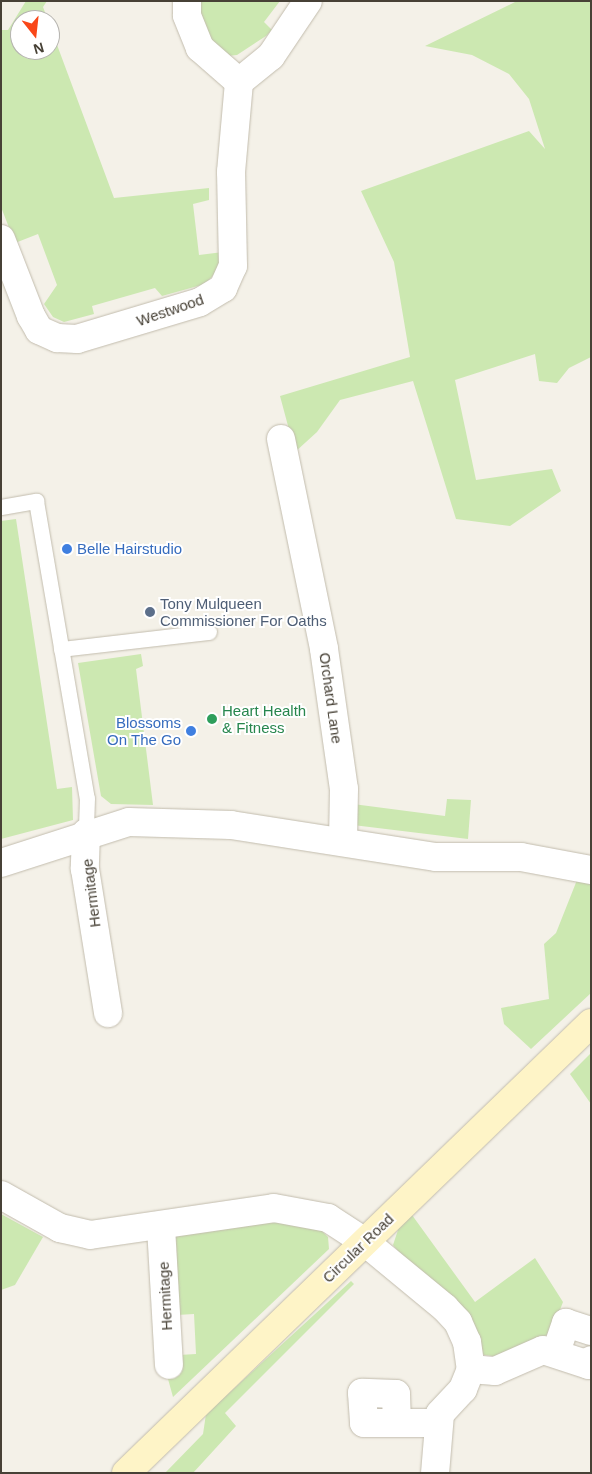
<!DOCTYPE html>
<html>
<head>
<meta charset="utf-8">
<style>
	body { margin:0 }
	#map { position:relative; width:592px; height:1474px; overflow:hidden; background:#f4f1e8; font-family:Helvetica,sans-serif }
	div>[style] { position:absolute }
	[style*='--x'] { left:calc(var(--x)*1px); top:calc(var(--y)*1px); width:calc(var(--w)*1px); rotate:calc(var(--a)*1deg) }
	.green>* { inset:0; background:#cce8b1 }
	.roads { filter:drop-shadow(0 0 1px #c2bcad) drop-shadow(0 0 1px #c2bcad) }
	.service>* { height:15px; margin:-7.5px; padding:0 7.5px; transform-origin:7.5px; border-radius:7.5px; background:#fff }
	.minor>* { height:28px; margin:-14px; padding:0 14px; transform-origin:14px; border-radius:14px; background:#fff }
	.secondary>* { height:28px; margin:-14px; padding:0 14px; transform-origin:14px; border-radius:14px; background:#fef4c7 }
	.dots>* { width:14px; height:14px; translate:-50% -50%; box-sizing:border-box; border:2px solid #fff; border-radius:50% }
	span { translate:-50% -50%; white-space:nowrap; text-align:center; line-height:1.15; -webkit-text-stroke:4px #fff; paint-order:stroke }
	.street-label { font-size:15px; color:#474136 }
	.shop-label { font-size:15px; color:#366cbe }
	.left { translate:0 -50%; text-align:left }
	.right { translate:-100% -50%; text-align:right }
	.service-label { font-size:15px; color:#4e5e75 }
	.leisure-label { font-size:15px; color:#27864d }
	.frame { position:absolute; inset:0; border:2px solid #474136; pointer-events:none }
	.north { position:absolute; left:10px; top:10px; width:50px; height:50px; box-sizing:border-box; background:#fff; border:1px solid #b5b3af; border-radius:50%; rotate:164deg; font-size:14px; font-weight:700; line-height:20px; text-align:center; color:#474136 }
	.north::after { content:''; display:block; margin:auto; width:18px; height:22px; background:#f94719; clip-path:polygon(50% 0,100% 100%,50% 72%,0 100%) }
</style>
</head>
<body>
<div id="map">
	<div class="green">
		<div style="clip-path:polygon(26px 1px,47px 1px,43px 7px,48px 20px,20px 20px,20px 50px,50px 50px,50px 26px,114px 198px,209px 188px,209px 200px,193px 204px,199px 255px,223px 252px,219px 269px,205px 284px,162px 296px,155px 288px,92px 306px,94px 314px,64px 322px,53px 317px,44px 304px,57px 285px,38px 234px,15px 243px,1px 207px,1px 30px,8px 30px)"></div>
		<div style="clip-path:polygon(197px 1px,280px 1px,264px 22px,272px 30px,266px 36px,237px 55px,227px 56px,210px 39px)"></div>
		<div style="clip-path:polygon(517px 1px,591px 1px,591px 357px,569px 368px,557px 383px,539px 381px,535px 354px,455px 380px,476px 480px,552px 469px,561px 491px,510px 526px,456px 519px,413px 381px,340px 400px,317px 432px,295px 452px,280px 396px,410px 357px,394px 262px,361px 191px,529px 131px,545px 149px,529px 99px,509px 74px,472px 55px,425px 46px)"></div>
		<div style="clip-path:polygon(16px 519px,57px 789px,72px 787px,73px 820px,1px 839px,1px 521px)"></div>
		<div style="clip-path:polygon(141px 654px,143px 666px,136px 669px,153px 805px,111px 804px,101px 796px,78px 663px)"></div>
		<div style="clip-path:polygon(447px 799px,471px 800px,468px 839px,353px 825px,353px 804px,445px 816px)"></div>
		<div style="clip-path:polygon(577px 880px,591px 883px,591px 993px,531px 1049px,504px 1024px,501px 1008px,549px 999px,544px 944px,556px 933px)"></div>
		<div style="clip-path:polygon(591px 1053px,591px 1104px,570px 1074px)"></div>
		<div style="clip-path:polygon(1px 1214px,43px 1237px,15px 1285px,1px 1290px)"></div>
		<div style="clip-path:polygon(412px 1215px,475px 1302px,535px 1258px,563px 1302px,551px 1333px,500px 1357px,484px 1355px,393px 1245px,400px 1224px)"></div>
		<div style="clip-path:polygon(282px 1221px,321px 1230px,328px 1237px,329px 1249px,173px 1397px,168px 1379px,180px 1375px,179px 1355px,196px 1354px,194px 1314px,177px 1315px,176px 1235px)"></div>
		<div style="clip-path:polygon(351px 1281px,354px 1284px,225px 1413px,236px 1426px,193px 1473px,165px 1473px,203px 1434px,206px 1414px)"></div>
	</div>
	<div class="roads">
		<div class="service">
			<div style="--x:1;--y:507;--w:36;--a:-10"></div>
			<div style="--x:36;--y:501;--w:301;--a:80.3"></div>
			<div style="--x:87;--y:798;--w:35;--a:92"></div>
			<div style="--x:61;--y:649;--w:149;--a:-6.6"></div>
		</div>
		<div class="minor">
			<div style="--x:239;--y:82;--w:41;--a:-39.1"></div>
			<div style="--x:271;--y:56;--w:66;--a:-56.1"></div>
			<div style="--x:1;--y:239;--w:83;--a:68.7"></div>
			<div style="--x:31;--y:316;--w:16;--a:60"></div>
			<div style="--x:39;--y:330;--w:20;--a:24"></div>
			<div style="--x:57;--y:338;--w:20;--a:3"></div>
			<div style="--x:77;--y:339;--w:128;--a:-16.7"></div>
			<div style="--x:200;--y:302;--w:27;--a:-31"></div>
			<div style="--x:223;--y:288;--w:24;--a:-66"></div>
			<div style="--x:233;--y:266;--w:94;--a:-91.2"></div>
			<div style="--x:231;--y:172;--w:90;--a:-84.9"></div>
			<div style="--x:239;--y:82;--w:52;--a:-138.9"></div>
			<div style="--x:200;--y:48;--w:35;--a:-112"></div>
			<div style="--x:187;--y:15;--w:14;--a:-90"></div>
			<div style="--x:281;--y:439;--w:214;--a:78.4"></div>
			<div style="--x:324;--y:649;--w:141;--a:81.9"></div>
			<div style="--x:344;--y:789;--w:52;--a:91.1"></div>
			<div style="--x:86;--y:833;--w:36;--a:92"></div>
			<div style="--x:85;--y:869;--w:146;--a:80.9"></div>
			<div style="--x:1;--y:863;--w:134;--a:-17.8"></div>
			<div style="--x:129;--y:822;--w:102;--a:1.7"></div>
			<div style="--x:231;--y:825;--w:207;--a:8.9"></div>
			<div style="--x:436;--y:857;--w:85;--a:0"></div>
			<div style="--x:521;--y:857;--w:71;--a:10.5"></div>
			<div style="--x:1;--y:1195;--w:68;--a:29.2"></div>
			<div style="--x:60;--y:1228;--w:31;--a:13"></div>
			<div style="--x:90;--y:1235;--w:186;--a:-8.3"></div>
			<div style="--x:274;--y:1208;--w:55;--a:10.5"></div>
			<div style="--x:328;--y:1218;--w:44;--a:33"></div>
			<div style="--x:365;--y:1242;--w:104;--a:39.5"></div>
			<div style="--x:445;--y:1308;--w:19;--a:47"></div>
			<div style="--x:458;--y:1322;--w:22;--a:66"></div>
			<div style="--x:467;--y:1342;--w:27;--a:82"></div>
			<div style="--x:471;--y:1369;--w:22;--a:112"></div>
			<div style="--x:463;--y:1389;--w:34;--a:133"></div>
			<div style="--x:440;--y:1414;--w:59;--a:94.8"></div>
			<div style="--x:161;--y:1227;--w:138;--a:86.7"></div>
			<div style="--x:556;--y:1352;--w:31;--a:-71"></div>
			<div style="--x:566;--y:1323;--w:26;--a:18"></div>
			<div style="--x:471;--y:1369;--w:24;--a:5"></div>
			<div style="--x:495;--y:1371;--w:52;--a:-23.6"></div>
			<div style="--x:543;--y:1350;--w:48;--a:18.1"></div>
			<div style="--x:589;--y:1365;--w:5;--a:-68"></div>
			<div style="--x:397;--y:1423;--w:29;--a:-92"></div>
			<div style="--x:396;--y:1394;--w:34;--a:-178"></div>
			<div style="--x:362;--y:1393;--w:30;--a:86"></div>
			<div style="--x:364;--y:1423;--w:74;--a:0"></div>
		</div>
		<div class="secondary">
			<div style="--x:126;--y:1473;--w:647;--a:-44.06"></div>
		</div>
	</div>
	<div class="dots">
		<div style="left:67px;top:549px;background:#3f7fe0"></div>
		<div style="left:150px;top:612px;background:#5c6f8a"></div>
		<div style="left:212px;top:719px;background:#2e9e5b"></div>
		<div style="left:191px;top:731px;background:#3f7fe0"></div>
	</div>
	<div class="street-label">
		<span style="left:170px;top:310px;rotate:-19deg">Westwood</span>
		<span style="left:331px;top:698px;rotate:82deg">Orchard Lane</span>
		<span style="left:91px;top:893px;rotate:-97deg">Hermitage</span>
		<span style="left:358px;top:1248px;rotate:-44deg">Circular Road</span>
		<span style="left:165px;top:1296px;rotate:-93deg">Hermitage</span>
	</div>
	<div class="shop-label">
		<span class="left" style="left:77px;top:549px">Belle Hairstudio</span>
		<span class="right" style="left:181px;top:731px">Blossoms<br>On The Go</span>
	</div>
	<div class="service-label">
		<span class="left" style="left:160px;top:612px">Tony Mulqueen<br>Commissioner For Oaths</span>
	</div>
	<div class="leisure-label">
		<span class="left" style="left:222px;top:719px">Heart Health<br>&amp; Fitness</span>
	</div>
	<div class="frame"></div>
	<div class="north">N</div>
</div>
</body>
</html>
